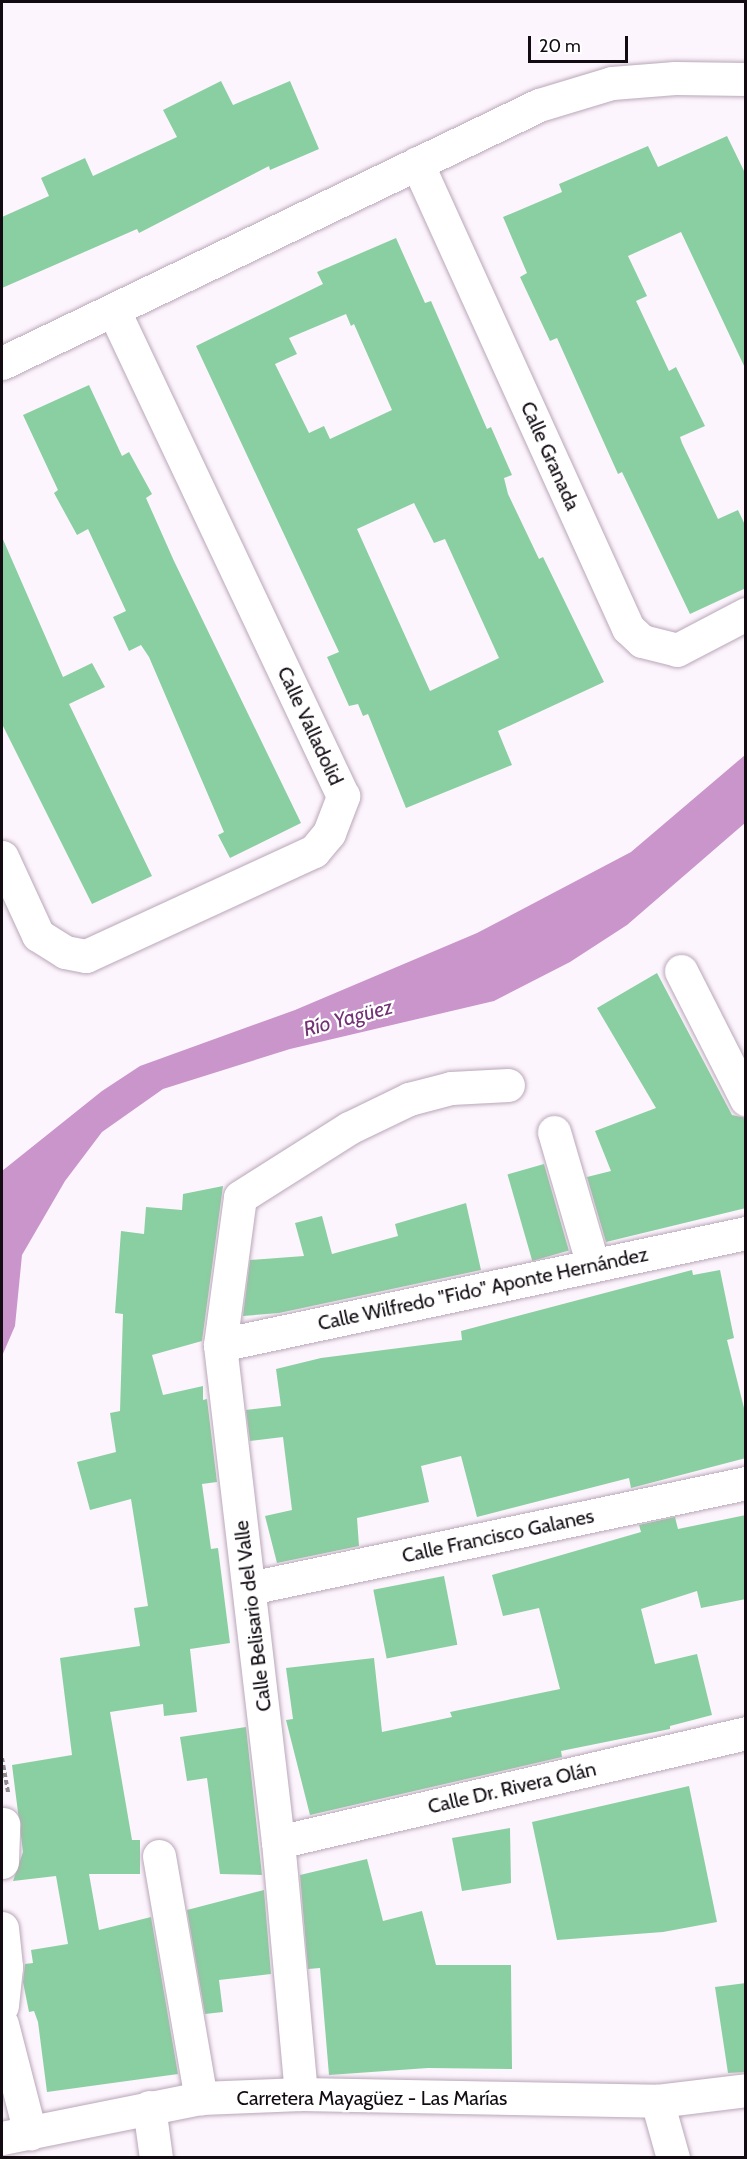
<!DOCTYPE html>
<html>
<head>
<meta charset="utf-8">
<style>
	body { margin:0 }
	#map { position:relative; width:747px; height:2159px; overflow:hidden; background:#fdf5fd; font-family:Cabin,sans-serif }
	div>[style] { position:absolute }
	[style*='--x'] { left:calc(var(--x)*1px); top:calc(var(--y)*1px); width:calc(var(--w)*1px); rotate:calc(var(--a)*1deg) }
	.water>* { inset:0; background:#ca95cb }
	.building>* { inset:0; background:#8acfa1; transform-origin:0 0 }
	.path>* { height:4px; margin-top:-2px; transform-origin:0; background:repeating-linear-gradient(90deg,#938c93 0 4.5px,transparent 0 7.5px) }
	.roads { filter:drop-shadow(0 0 2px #b9a7b9) drop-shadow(0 0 2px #b9a7b9) }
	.minor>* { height:33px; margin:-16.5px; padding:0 16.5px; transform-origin:16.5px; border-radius:16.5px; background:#fff }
	.major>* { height:33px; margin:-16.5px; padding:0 16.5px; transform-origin:16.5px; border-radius:16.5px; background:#fff }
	span { translate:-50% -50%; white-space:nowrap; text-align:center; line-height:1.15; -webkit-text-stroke:4.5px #fff; paint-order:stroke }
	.street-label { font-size:20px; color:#120c12 }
	.water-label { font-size:21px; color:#723275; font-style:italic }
	.frame { position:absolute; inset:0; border:3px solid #120c12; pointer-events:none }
	.scale { position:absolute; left:528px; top:36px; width:100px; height:27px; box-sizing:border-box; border:3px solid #120c12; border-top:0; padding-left:8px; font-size:18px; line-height:21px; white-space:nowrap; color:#120c12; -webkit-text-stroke:4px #fff; paint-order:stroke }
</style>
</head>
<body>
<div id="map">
	<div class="water">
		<div style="clip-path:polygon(745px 755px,745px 823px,627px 925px,570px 962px,494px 1001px,290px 1049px,163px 1089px,102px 1132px,65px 1181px,22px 1255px,15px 1326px,2px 1356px,2px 1171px,102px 1091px,140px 1066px,295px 1010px,477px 933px,631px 852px)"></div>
	</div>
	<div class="building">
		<div style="clip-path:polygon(221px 81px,233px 105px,290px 81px,319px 149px,270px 170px,269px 166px,139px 233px,137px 229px,2px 288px,2px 217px,49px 196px,41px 178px,85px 158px,93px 176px,177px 137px,163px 110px)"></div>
		<div style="clip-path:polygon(727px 136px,746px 175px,746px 370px,681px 232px,628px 256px,647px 296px,636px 301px,669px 371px,676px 367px,705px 426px,680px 437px,682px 443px,718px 519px,738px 510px,746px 527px,746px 588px,690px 614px,622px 472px,618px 474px,557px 338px,550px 341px,520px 277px,527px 273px,503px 217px,562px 192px,559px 184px,648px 146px,658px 167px)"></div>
		<div style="clip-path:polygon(evenodd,396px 238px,425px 303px,431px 301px,487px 429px,491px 427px,512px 475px,504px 478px,508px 494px,539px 559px,543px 557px,604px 682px,498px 731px,512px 765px,406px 808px,368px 714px,363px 716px,358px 704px,349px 706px,327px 657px,339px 652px,196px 346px,323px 284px,317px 272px,396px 238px,346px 314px,351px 326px,354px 324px,392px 410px,330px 439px,324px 426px,309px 433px,275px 364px,297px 354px,289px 338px,346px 314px,396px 238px,414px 503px,434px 543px,445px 539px,499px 658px,430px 691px,357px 529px,414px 503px)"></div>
		<div style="clip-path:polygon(89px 385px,122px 456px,129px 452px,152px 494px,146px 498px,174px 561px,301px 823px,230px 858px,218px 835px,224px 832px,149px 657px,141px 645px,129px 651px,113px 617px,126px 611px,88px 529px,77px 535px,54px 493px,58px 490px,23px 415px)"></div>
		<div style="clip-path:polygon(2px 537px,63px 677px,92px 663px,105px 687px,69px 704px,152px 876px,92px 904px,2px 724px)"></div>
		<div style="clip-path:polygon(657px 973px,732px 1115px,746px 1118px,746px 1208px,606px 1242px,587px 1177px,611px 1171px,595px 1131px,656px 1108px,597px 1008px)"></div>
		<div style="left:544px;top:1164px;width:90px;height:38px;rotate:74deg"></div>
		<div style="clip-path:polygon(223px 1186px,202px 1341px,152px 1355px,163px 1395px,203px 1386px,203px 1400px,207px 1399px,217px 1482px,202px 1484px,211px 1549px,218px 1548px,230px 1643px,190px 1649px,197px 1712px,164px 1716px,163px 1704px,110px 1712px,132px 1840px,140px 1840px,140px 1874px,89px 1874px,99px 1930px,151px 1917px,178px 2074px,47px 2092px,38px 2022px,34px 2011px,29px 2012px,23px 1982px,25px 1964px,33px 1963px,31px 1950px,68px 1944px,56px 1876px,13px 1881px,23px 1852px,12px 1765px,72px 1755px,60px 1658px,140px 1646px,134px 1608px,148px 1606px,131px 1499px,90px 1510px,77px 1462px,116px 1452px,110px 1413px,120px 1411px,123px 1314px,115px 1313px,121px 1231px,144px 1234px,146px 1207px,182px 1210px,183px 1194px)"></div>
		<div style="clip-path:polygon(466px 1203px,481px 1270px,279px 1313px,243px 1316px,250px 1260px,304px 1256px,295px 1223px,322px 1216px,332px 1254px,398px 1236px,395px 1224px)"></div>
		<div style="clip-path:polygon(692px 1270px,693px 1275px,720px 1270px,734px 1338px,727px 1340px,746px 1416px,746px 1458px,631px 1488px,629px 1478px,477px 1517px,461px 1456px,421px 1466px,429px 1502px,357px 1518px,359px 1546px,277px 1563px,265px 1516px,292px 1510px,283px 1437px,250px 1441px,246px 1410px,281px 1406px,276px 1369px,321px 1358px,462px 1340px,461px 1331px)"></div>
		<div style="clip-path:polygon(746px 1515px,746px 1599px,701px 1608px,697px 1591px,641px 1609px,655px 1664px,697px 1654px,712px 1715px,670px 1726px,670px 1729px,561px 1751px,562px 1757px,310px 1815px,286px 1720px,293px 1719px,286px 1668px,374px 1658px,382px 1732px,452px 1717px,450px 1712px,560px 1689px,539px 1608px,503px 1616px,492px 1575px,641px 1532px,639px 1525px,675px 1517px,678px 1529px)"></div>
		<div style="left:444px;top:1576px;width:70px;height:72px;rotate:79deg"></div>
		<div style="clip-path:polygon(246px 1727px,262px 1875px,220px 1874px,207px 1778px,187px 1781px,180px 1737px)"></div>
		<div style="clip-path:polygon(689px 1786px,717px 1922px,663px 1932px,557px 1940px,532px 1822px)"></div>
		<div style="clip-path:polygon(510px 1828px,511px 1883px,462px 1891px,452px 1838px)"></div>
		<div style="clip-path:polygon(367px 1859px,383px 1921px,422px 1911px,436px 1965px,511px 1965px,512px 2069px,428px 2068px,329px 2075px,320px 1968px,308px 1969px,300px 1875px)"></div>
		<div style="clip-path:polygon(264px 1890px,271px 1974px,219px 1980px,223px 2012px,205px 2014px,187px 1910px)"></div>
		<div style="clip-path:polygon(746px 1983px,746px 2072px,728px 2073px,715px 1987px)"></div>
	</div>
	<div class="path">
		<div style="--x:2;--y:1758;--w:35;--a:80"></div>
	</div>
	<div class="roads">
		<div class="minor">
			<div style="--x:417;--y:163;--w:511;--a:65.59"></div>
			<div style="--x:628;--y:628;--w:19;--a:43"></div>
			<div style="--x:642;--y:641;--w:36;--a:14"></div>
			<div style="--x:677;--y:650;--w:78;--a:-27.6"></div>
			<div style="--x:2;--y:363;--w:596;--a:-25.66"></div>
			<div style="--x:539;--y:105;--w:76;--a:-16.8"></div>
			<div style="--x:612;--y:83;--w:63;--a:-4.5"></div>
			<div style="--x:675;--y:78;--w:71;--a:0.8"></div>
			<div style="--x:2;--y:857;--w:86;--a:65.2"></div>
			<div style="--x:38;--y:935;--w:32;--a:32"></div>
			<div style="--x:65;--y:952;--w:21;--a:11"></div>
			<div style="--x:86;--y:956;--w:251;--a:-24.7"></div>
			<div style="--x:314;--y:851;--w:23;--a:-50"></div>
			<div style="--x:329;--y:833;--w:40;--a:-69"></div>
			<div style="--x:343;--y:796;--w:536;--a:-115.28"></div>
			<div style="--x:681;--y:971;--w:144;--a:63.1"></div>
			<div style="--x:554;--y:1132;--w:139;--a:73.7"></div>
			<div style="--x:220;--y:1345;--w:538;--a:-12.02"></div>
			<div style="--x:250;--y:1588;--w:507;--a:-11.95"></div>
			<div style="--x:278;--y:1842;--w:481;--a:-13.1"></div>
			<div style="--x:159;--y:1856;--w:246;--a:80.2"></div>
			<div style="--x:2;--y:1862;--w:38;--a:-88"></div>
			<div style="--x:2;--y:1928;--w:39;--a:84"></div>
			<div style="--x:6;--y:1967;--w:39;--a:96"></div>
			<div style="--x:2;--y:2024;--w:113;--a:75.6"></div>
			<div style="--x:301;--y:2094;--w:253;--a:-95.2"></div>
			<div style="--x:278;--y:1842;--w:500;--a:-96.66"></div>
			<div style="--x:220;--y:1345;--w:149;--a:-82.3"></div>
			<div style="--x:240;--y:1197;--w:129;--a:-32.3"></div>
			<div style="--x:349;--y:1128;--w:67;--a:-25.8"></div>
			<div style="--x:409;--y:1099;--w:43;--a:-14.7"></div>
			<div style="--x:451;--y:1088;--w:57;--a:-3"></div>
			<div style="--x:657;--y:2101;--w:59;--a:74.3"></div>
			<div style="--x:149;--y:2107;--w:51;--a:82.2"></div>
		</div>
		<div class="major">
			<div style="--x:2;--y:2138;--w:203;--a:-11.4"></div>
			<div style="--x:201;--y:2098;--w:100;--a:-2.3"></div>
			<div style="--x:301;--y:2094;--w:356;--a:1.1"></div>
			<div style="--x:657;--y:2101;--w:90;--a:-7"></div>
		</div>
	</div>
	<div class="street-label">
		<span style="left:550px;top:456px;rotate:66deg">Calle Granada</span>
		<span style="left:310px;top:726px;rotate:65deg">Calle Valladolid</span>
		<span style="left:483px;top:1289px;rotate:-12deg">Calle Wilfredo "Fido" Aponte Hernández</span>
		<span style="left:498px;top:1536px;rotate:-12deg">Calle Francisco Galanes</span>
		<span style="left:253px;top:1616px;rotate:-97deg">Calle Belisario del Valle</span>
		<span style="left:512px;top:1788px;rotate:-13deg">Calle Dr. Rivera Olán</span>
		<span style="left:372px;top:2098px">Carretera Mayagüez - Las Marías</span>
	</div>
	<div class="water-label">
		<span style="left:348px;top:1018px;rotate:-15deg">Río Yagüez</span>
	</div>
	<div class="frame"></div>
	<div class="scale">20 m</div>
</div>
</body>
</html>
